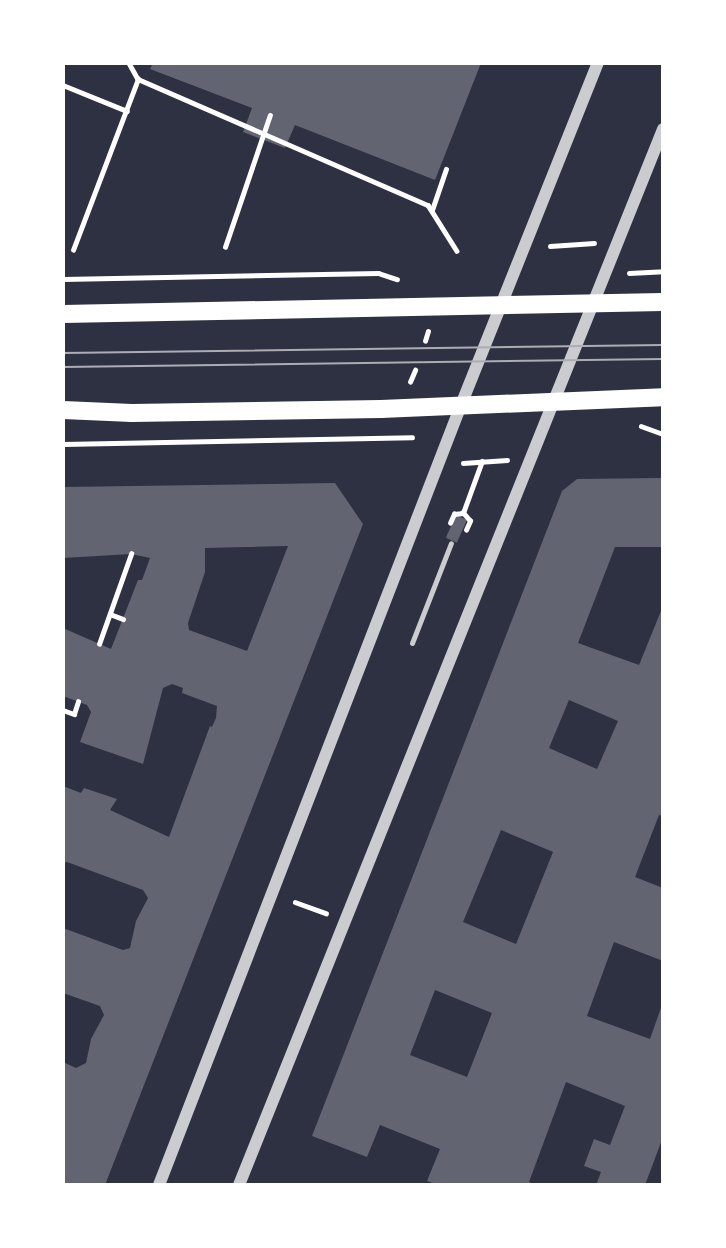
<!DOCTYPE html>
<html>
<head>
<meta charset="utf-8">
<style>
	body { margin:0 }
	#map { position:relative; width:726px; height:1248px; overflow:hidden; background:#2d3142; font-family:"Archivo Narrow",sans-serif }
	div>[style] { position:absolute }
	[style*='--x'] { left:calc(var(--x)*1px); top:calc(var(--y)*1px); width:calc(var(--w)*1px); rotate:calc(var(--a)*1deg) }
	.building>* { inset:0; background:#626471; transform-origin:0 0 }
	.path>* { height:4.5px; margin:-2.25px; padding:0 2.25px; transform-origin:2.25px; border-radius:2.25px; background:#fff }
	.service>* { height:5px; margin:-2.5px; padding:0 2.5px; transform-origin:2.5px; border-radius:2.5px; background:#caccd0 }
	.tertiary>* { height:12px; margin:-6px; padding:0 6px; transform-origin:6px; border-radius:6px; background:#caccd0 }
	.primary>* { height:18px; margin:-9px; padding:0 9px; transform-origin:9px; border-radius:9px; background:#fff }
	.tram>* { height:2px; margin:-1px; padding:0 1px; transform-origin:1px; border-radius:1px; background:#abadb3 }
	span { translate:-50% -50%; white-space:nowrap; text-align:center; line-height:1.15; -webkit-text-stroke:7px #fff; paint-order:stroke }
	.frame { position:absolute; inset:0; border:65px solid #fff; pointer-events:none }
</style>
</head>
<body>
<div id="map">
	<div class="building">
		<div style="clip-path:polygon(153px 63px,481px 63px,435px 180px,295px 125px,285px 148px,243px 132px,252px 108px,150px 69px)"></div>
		<div style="clip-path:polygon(evenodd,663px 478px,663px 547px,615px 547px,578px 643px,639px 665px,663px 606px,663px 816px,659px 815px,635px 877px,663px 888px,663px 961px,614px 942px,587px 1016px,650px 1039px,663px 1002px,663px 1137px,645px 1185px,596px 1185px,601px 1172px,584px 1166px,594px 1139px,610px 1145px,625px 1106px,566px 1082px,529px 1182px,536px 1185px,439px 1185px,427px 1181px,440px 1149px,380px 1125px,367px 1157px,312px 1136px,562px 491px,577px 479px,663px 478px,569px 700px,618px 721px,597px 769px,549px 748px,569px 700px,663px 478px,501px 830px,553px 852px,516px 944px,463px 922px,501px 830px,663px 478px,435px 990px,492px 1013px,467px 1077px,410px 1055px,435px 990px)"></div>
		<div style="clip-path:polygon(evenodd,335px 483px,363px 524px,105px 1185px,63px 1185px,63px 1062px,76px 1068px,86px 1063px,91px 1039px,104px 1015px,100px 1006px,63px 993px,63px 928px,123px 950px,130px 948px,136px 921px,148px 898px,143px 890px,67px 862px,63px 863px,63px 786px,81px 793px,84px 788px,117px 799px,110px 810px,169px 837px,210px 726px,212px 727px,216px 718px,217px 706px,182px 693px,183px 688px,172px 684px,163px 688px,143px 764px,80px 742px,91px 712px,87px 705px,63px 696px,63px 628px,111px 649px,138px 580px,142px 580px,150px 558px,131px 554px,63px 558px,63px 487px,335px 483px,288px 546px,247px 651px,189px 630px,188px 623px,205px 572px,205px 548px,288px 546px)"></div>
		<div style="left:456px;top:515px;width:12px;height:25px;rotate:24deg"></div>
	</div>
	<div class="path">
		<div style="--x:129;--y:63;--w:18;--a:61"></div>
		<div style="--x:63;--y:85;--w:69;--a:22.1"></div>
		<div style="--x:432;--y:210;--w:43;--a:-71.1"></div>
		<div style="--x:550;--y:246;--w:44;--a:-3.9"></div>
		<div style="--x:225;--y:247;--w:139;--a:-71.2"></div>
		<div style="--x:73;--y:250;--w:183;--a:-69.2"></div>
		<div style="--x:138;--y:79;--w:316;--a:23.5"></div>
		<div style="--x:428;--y:205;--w:54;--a:57.8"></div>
		<div style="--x:629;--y:273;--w:34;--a:-3"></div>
		<div style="--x:63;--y:279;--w:315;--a:-1.1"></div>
		<div style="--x:378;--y:273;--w:20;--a:18"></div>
		<div style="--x:425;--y:341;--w:10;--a:-73"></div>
		<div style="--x:410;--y:382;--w:13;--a:-67"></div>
		<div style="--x:641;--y:426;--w:23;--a:20"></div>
		<div style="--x:63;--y:444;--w:349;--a:-1.1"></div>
		<div style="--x:463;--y:463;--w:44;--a:-3.9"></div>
		<div style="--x:450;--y:523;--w:10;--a:-66"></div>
		<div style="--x:454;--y:514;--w:9;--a:-6"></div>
		<div style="--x:466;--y:530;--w:10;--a:-66"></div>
		<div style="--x:470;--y:521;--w:11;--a:-131"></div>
		<div style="--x:463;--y:513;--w:55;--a:-69.9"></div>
		<div style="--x:110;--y:614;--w:14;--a:21"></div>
		<div style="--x:99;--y:644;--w:96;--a:-70.4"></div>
		<div style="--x:63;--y:710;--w:12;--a:20"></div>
		<div style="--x:74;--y:714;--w:13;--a:-72"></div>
		<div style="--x:295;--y:902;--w:33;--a:20"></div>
	</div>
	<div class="service">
		<div style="--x:412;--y:643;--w:107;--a:-68.7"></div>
	</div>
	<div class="tertiary">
		<div style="--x:159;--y:1185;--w:836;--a:-68.83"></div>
		<div style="--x:461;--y:405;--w:368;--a:-68.2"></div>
		<div style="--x:239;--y:1185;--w:1138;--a:-68.12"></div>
	</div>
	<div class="primary">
		<div style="--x:63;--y:314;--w:600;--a:-1.15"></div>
		<div style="--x:63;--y:410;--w:69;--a:2.5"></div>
		<div style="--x:132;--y:413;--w:249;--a:-0.9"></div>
		<div style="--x:381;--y:409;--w:282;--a:-2.4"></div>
	</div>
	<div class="tram">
		<div style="--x:63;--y:353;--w:600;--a:-0.76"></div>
		<div style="--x:63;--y:367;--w:600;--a:-0.76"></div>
	</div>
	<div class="frame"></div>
</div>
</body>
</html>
